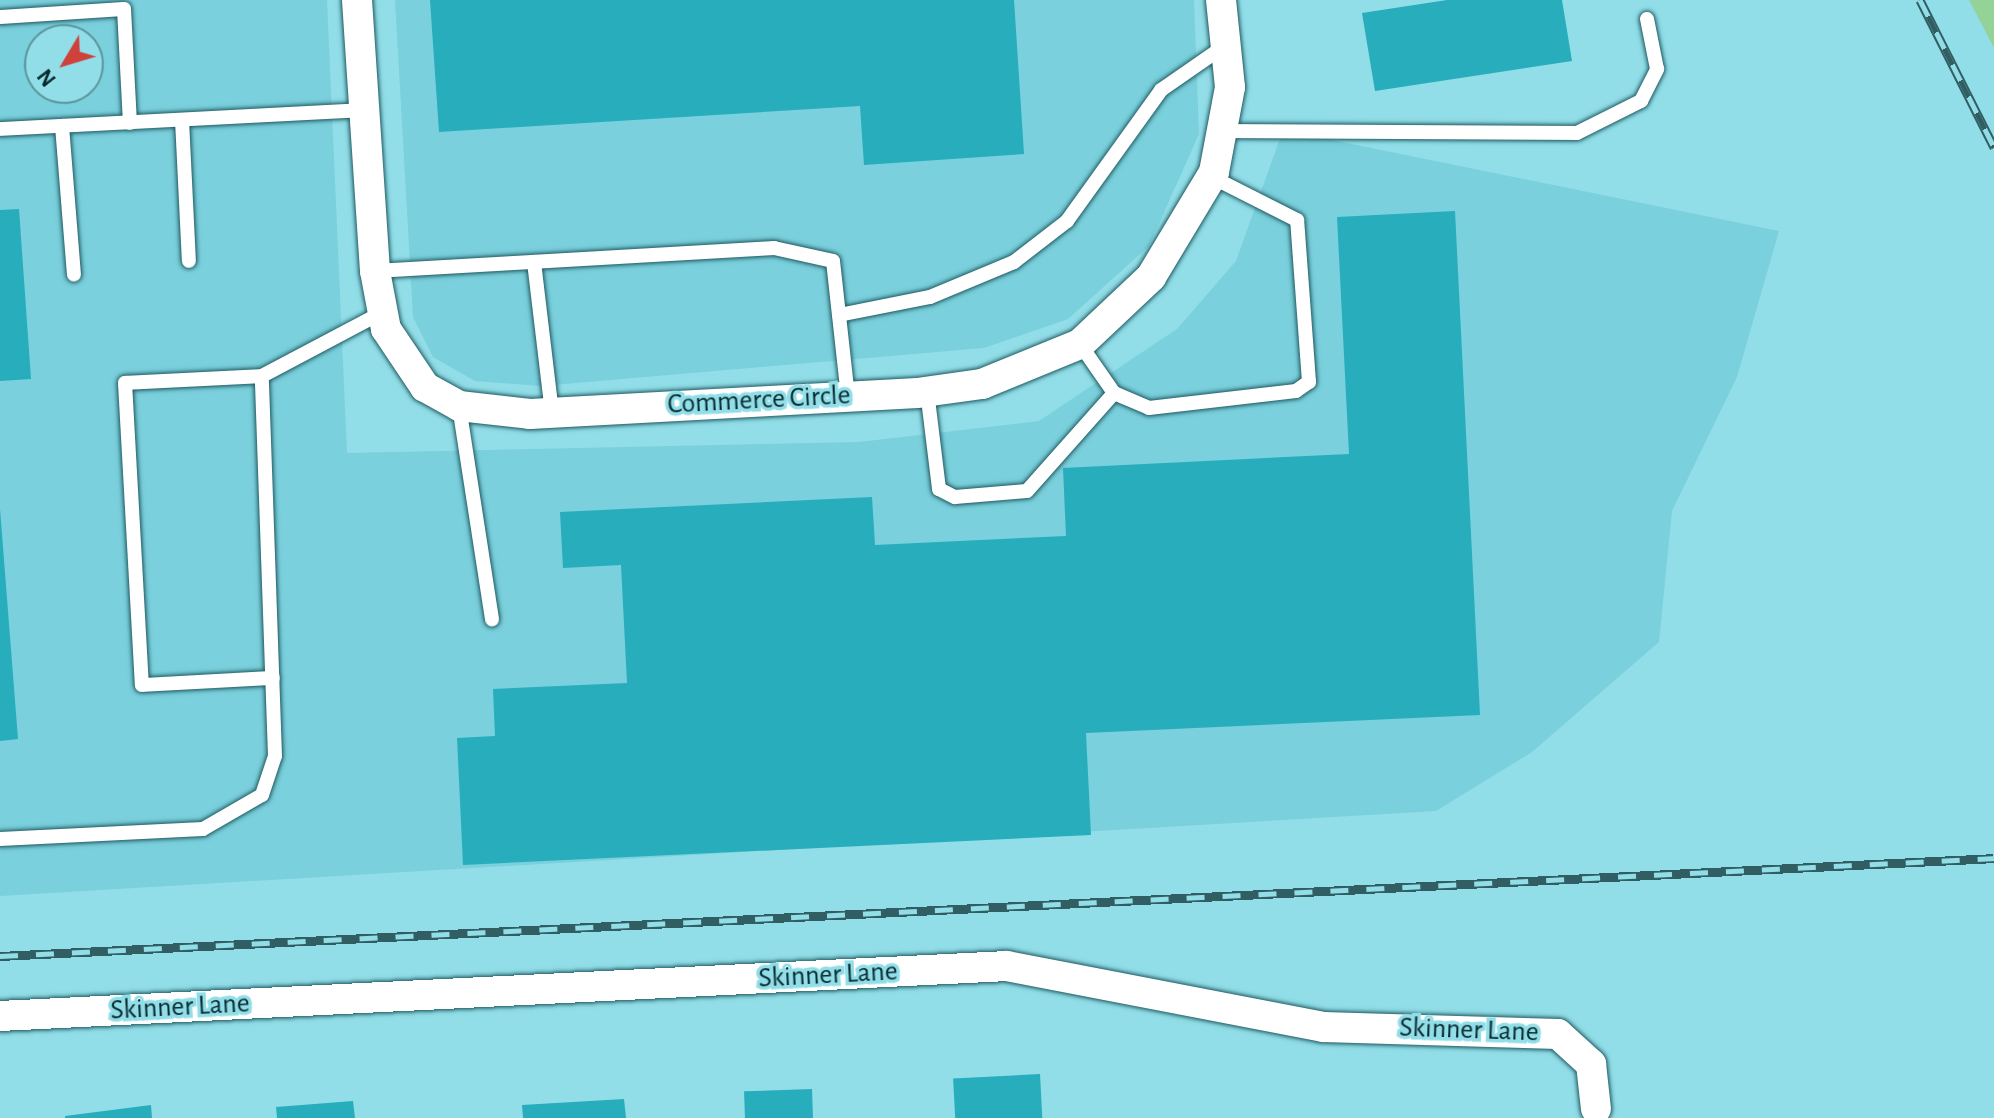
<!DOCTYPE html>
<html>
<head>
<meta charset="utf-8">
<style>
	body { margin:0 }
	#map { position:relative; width:1994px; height:1118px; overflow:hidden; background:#91dee8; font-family:"Alegreya Sans",sans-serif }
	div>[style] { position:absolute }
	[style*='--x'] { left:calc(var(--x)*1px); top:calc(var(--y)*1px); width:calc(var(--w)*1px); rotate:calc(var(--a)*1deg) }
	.built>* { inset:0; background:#7ad0dc }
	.green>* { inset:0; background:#93d398 }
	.building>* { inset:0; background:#27adbc; transform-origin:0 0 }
	.roads { filter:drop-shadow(0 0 2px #1f5a62) drop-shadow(0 0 2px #1f5a62) }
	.service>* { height:14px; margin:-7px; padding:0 7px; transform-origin:7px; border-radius:7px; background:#fff }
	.minor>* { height:30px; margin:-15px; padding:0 15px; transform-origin:15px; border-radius:15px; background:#fff }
	.rail>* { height:9px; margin-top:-4.5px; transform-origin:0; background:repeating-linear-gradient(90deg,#91dee8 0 18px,#305e63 0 36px); box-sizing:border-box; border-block:2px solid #305e63 }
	span { translate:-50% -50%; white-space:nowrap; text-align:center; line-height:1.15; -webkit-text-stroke:7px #91dee8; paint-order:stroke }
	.street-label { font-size:28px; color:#08292d }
	.north { position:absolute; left:24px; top:24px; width:80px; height:80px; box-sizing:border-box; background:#91dee8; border:2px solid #5a969d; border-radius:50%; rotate:232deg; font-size:22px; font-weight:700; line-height:32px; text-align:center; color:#08292d }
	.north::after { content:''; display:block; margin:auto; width:28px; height:36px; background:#cf413b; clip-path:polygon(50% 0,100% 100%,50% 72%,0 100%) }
</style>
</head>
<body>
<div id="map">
	<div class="built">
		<div style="clip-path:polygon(evenodd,0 0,327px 0,347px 453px,859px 442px,1039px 421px,1177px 329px,1236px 261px,1283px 130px,1779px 231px,1737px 377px,1672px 511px,1659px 642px,1532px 752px,1436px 811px,0 896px,0 0,40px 40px,88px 40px,88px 88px,40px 88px,40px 40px)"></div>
		<div style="clip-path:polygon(395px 0,1194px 0,1199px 134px,1149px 246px,1068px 319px,984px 348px,541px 386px,475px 381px,433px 357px,413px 317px)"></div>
	</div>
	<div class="green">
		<div style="clip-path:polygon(1969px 0,1994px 0,1994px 48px)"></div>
	</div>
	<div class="building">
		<div style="clip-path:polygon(430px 0,1014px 0,1024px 154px,864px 165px,860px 106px,439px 132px)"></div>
		<div style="clip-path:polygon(1447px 0,1562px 0,1572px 61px,1375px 91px,1362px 13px)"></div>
		<div style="clip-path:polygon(19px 209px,31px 379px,0 381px,0 210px)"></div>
		<div style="clip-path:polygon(1455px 211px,1480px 715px,1086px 733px,1091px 835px,463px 865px,457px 738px,495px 736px,493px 689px,627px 683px,621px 565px,563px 568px,560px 512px,872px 497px,875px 545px,1066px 536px,1063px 468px,1349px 454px,1337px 217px)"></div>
		<div style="clip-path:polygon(0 509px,18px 739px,0 741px)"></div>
		<div style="left:1040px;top:1074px;width:44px;height:87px;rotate:87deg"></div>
		<div style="left:812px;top:1089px;width:29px;height:68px;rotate:88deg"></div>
		<div style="clip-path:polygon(624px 1099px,626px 1118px,523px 1118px,522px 1105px)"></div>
		<div style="clip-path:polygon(353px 1101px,355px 1118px,277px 1118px,276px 1107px)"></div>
		<div style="clip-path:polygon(151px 1105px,152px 1118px,65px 1118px,65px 1116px)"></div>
	</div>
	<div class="roads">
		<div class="service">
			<div style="--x:0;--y:17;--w:124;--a:-3.7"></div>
			<div style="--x:124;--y:9;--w:114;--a:87"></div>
			<div style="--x:182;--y:120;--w:141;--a:87.2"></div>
			<div style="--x:62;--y:126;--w:149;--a:85.4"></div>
			<div style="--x:0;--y:129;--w:363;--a:-3"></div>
			<div style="--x:1225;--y:131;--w:352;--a:0.3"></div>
			<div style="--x:1577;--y:133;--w:72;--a:-26.6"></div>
			<div style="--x:1641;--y:101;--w:36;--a:-63"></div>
			<div style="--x:1657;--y:69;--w:51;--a:-101.3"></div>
			<div style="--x:534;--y:262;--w:151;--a:83.2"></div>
			<div style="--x:375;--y:271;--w:400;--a:-3.3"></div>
			<div style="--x:774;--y:248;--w:60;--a:12.4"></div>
			<div style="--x:833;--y:261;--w:136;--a:83.7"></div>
			<div style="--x:839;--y:315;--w:93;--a:-11.2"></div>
			<div style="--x:930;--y:297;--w:91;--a:-22.6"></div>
			<div style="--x:1014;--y:262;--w:67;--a:-37.7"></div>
			<div style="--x:1067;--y:221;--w:161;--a:-54.3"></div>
			<div style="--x:1161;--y:90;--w:79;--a:-34.7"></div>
			<div style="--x:262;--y:376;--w:137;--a:177.1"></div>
			<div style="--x:125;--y:383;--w:302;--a:86.8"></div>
			<div style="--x:142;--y:685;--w:131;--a:-3.1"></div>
			<div style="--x:927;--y:391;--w:99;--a:83"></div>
			<div style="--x:939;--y:489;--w:18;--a:27"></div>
			<div style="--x:955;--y:497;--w:72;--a:-4.8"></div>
			<div style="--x:1027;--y:491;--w:131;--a:-48.4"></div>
			<div style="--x:1114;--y:393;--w:60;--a:-124.8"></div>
			<div style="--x:1114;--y:393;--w:38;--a:23"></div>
			<div style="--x:1149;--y:408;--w:148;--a:-6.6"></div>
			<div style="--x:1296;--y:391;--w:16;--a:-35"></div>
			<div style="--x:1309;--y:382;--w:162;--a:-94.2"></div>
			<div style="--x:1297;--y:220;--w:95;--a:-153.2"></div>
			<div style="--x:459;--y:406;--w:216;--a:81.2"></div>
			<div style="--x:0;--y:839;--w:203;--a:-2.8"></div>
			<div style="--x:203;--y:829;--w:68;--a:-30"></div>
			<div style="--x:262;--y:795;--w:41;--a:-71.6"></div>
			<div style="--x:275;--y:756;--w:380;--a:-92"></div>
			<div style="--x:262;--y:376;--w:137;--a:-27.9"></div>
		</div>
		<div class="minor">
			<div style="--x:357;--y:0;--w:272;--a:86.2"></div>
			<div style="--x:375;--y:271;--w:59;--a:79.3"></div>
			<div style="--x:386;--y:329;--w:70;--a:56.1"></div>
			<div style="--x:425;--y:387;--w:39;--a:29"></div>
			<div style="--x:459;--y:406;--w:71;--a:6.4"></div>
			<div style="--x:530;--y:414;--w:388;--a:-3.1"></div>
			<div style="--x:917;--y:393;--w:66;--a:-7.9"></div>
			<div style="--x:982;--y:384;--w:106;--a:-22.2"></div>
			<div style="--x:1080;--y:344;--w:98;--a:-43.3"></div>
			<div style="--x:1151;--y:277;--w:122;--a:-59"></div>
			<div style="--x:1214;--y:172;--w:86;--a:-79.3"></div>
			<div style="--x:1230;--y:87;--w:87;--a:-95.9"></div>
			<div style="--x:0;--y:1016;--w:1008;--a:-2.84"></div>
			<div style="--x:1007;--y:966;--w:322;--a:10.9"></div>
			<div style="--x:1323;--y:1027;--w:235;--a:1.7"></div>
			<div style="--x:1558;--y:1034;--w:45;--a:42.3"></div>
			<div style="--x:1591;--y:1064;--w:45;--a:83.7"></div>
		</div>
	</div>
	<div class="rail">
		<div style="--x:1920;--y:0;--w:165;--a:63.3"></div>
		<div style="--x:0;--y:956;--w:1996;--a:-2.81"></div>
	</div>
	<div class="street-label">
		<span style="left:759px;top:400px;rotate:-3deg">Commerce Circle</span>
		<span style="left:828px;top:975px;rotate:-3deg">Skinner Lane</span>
		<span style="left:180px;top:1007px;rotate:-3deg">Skinner Lane</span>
		<span style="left:1469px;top:1030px;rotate:2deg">Skinner Lane</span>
	</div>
	<div class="north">N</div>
</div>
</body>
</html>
